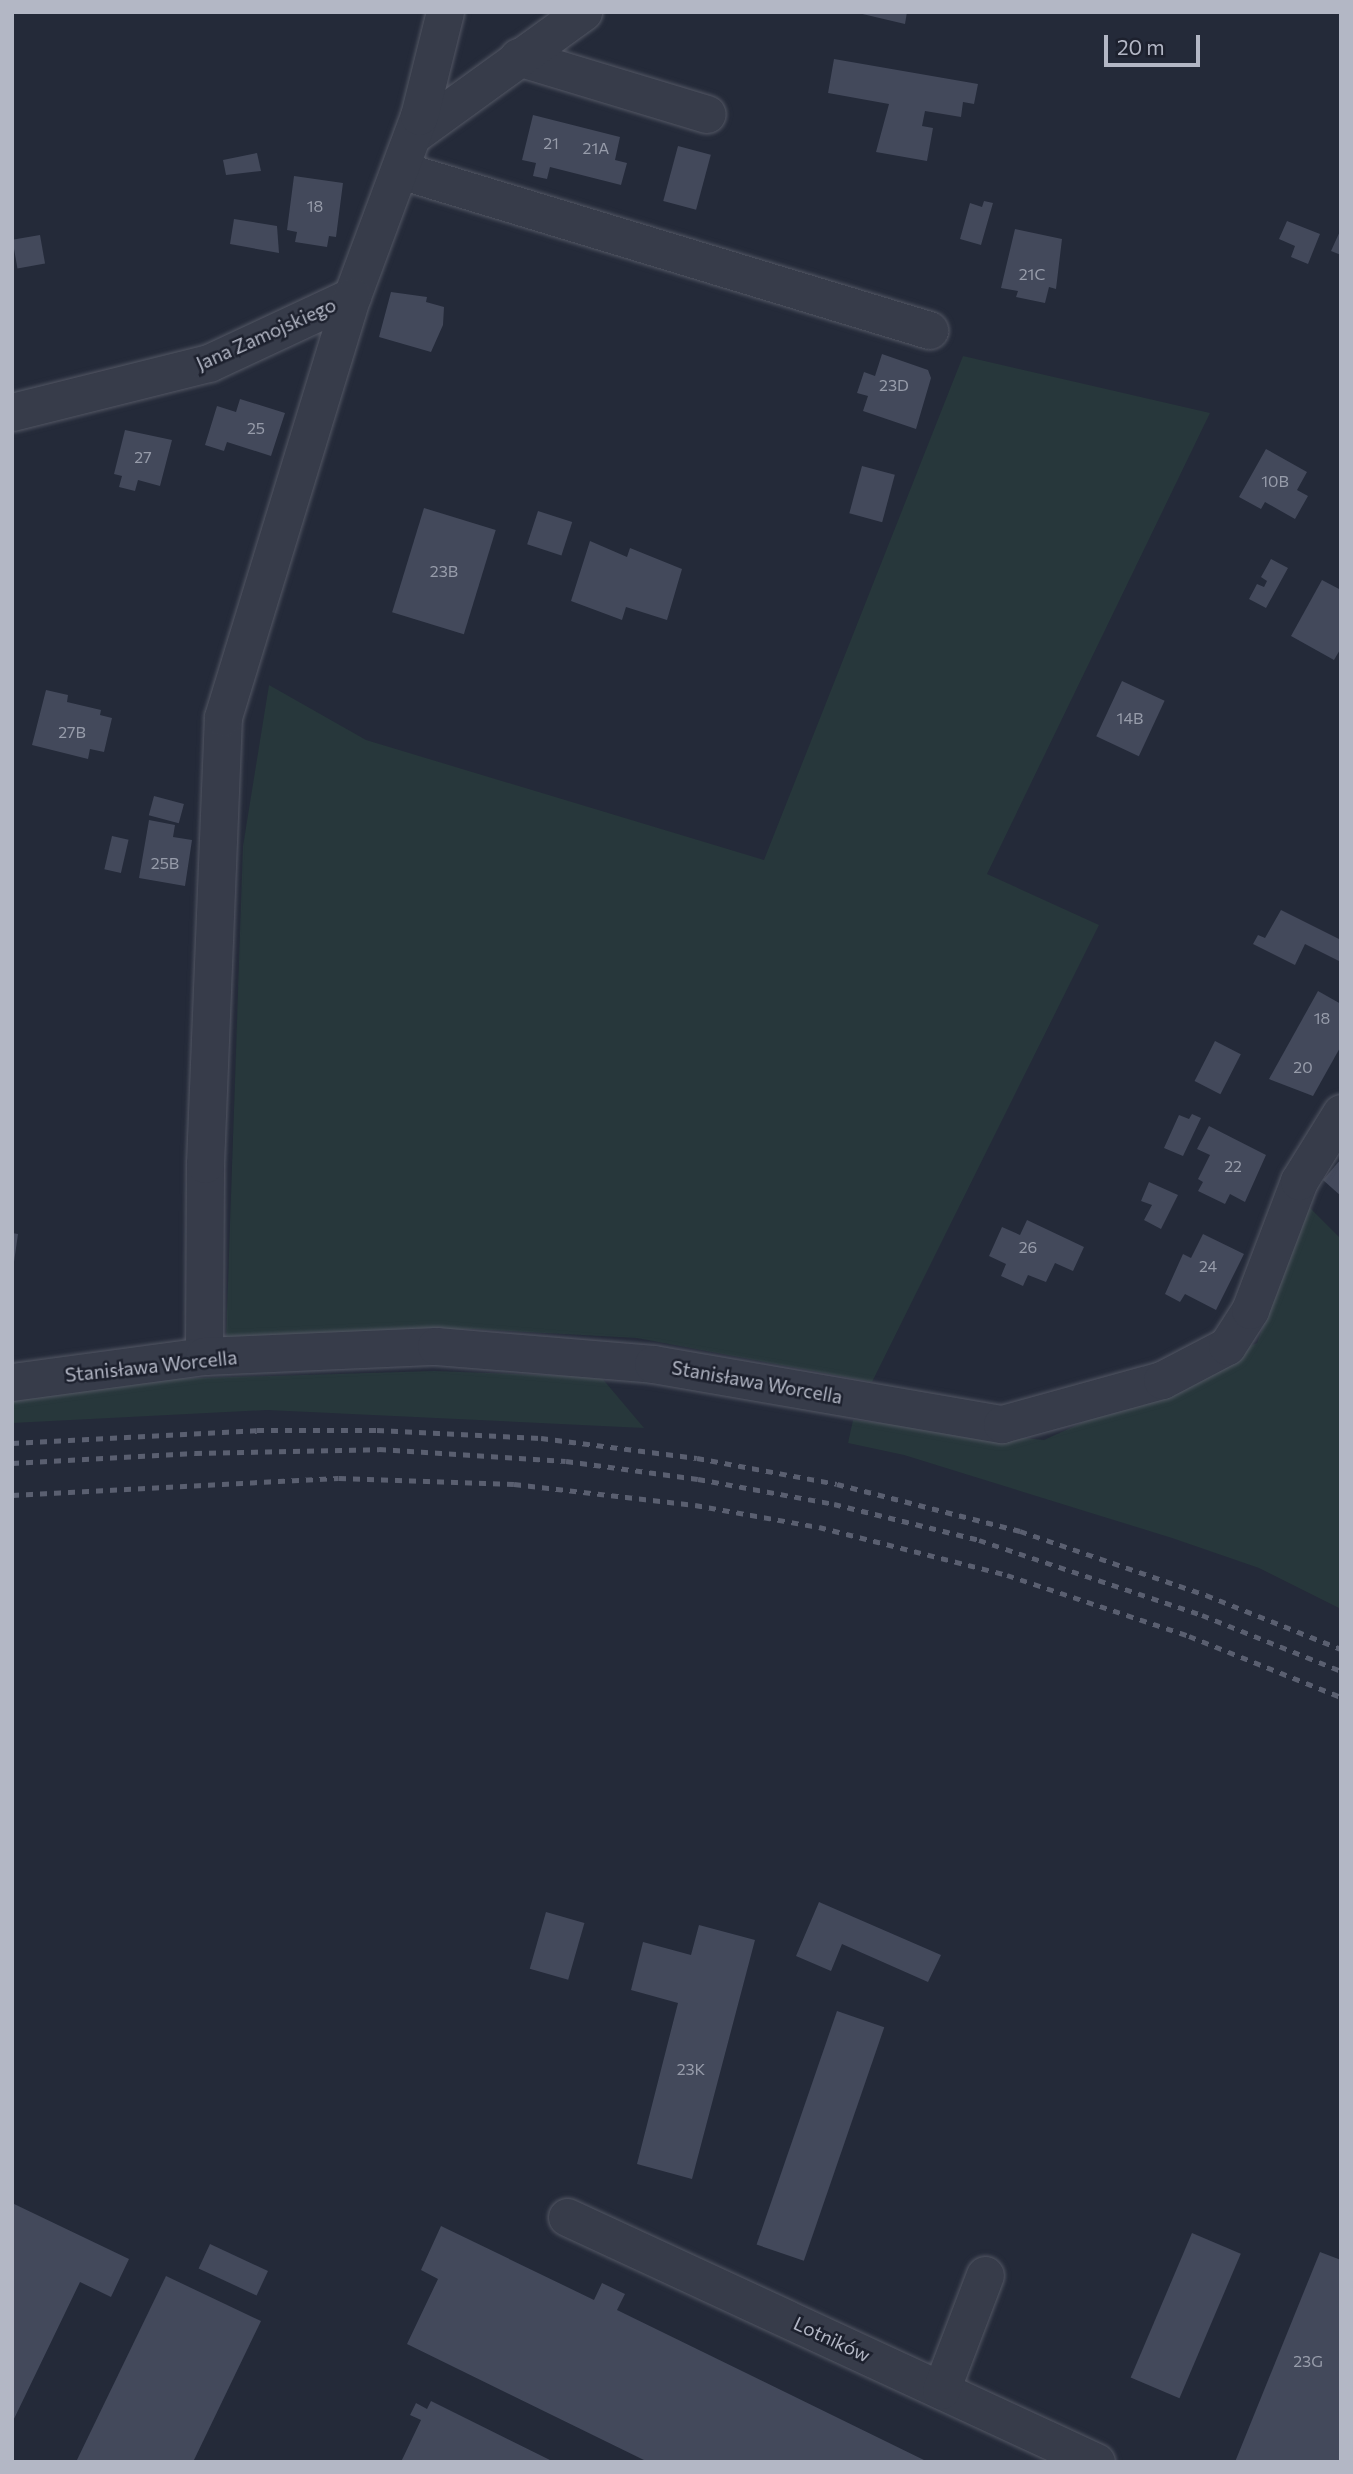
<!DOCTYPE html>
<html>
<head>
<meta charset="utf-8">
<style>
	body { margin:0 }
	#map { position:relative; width:1353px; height:2474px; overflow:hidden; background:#242a39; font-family:Commissioner,sans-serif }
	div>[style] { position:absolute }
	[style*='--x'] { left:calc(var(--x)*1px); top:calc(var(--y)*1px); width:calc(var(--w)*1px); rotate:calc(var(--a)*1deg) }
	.green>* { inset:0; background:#27373b }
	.building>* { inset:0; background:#43495b; transform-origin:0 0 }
	.roads { filter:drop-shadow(0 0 2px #535764) drop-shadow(0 0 2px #535764) }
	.minor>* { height:37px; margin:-18.5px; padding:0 18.5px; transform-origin:18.5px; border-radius:18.5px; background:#373c4a }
	.rail>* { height:5px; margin-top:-2.5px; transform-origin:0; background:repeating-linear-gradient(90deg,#5a5f70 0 7px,transparent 0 14px) }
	span { translate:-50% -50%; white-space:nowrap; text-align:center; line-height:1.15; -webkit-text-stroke:5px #1d212e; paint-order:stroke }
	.number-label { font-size:16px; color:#979caa }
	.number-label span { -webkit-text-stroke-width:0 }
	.street-label { font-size:19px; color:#b3b7c5 }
	.frame { position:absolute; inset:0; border:14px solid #b3b7c5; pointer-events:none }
	.scale { position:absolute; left:1104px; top:35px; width:96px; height:32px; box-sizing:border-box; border:4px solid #b3b7c5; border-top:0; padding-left:9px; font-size:21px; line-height:24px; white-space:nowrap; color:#b3b7c5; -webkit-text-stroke:5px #1d212e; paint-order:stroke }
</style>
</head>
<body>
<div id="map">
	<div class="green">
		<div style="clip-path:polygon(963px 356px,1210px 413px,987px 874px,1099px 925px,872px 1382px,637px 1338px,472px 1329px,226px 1341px,243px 846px,269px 685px,366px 740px,764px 860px)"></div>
		<div style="clip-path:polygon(1308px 1206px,1341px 1239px,1341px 1609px,1259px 1568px,1172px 1538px,904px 1455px,848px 1443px,853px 1420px,1044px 1440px,1257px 1343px)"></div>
		<div style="clip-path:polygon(434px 1371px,601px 1377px,644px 1428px,267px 1410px,12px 1423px,12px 1396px,101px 1381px)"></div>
	</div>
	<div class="building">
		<div style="clip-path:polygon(854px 12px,907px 12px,905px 24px)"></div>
		<div style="clip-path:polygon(834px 59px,978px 84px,974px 104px,963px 102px,961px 117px,925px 111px,922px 126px,933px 128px,927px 161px,876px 152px,889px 104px,828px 93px)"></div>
		<div style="clip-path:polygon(533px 115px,620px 137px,615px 160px,627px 163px,621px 185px,550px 167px,547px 179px,533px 176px,536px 163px,522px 160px)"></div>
		<div style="left:678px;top:146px;width:34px;height:57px;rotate:15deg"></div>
		<div style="clip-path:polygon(257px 153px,261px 171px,226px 175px,223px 160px)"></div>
		<div style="clip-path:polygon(294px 176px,343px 183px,336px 237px,329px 236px,327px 247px,295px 242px,297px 232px,287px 230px)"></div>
		<div style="clip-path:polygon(984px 201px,993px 203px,981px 245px,960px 239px,970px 203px,982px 207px)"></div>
		<div style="clip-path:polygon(234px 219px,277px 226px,279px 253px,230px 244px)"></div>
		<div style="clip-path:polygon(1287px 221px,1320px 234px,1308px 264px,1291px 257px,1295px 246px,1279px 239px)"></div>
		<div style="clip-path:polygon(1015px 229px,1062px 239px,1056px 289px,1049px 287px,1045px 303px,1016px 297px,1018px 291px,1001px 288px)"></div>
		<div style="clip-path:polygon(1341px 229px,1341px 255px,1331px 251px)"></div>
		<div style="left:40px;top:235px;width:29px;height:28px;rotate:80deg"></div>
		<div style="clip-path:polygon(391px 292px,427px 297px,426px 302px,444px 307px,443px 325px,431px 352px,379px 337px)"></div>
		<div style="clip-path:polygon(882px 354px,928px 370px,931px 378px,916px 429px,863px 411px,868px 396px,857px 393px,864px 372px,875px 376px)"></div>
		<div style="clip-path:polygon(240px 399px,285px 413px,271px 456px,227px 442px,224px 451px,205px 445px,217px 406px,236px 412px)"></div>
		<div style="clip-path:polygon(125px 430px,172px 440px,160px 486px,138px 480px,135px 491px,119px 487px,122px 476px,114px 474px)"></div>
		<div style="clip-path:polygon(1266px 449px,1307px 472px,1297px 490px,1308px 496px,1295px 519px,1265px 502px,1261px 509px,1239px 497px)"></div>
		<div style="left:862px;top:466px;width:34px;height:49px;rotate:15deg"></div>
		<div style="left:424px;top:508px;width:75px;height:109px;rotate:17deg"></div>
		<div style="left:538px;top:511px;width:36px;height:35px;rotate:18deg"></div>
		<div style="clip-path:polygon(590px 541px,627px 557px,630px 548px,682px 569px,667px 620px,626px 607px,622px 620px,571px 601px)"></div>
		<div style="clip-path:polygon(1271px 559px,1288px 568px,1266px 608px,1249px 599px,1257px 584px,1264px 587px,1267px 581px,1261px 577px)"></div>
		<div style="clip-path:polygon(1322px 580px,1341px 590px,1341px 648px,1334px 660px,1291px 636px)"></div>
		<div style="left:1122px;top:681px;width:47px;height:61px;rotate:25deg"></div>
		<div style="clip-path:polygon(46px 690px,68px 695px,67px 702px,101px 710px,100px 715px,112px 718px,104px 752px,90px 749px,88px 759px,32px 745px)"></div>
		<div style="left:154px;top:796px;width:31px;height:20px;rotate:15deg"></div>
		<div style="clip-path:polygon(149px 820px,175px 825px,173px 837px,192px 840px,185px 886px,139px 878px)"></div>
		<div style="left:112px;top:836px;width:17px;height:34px;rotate:13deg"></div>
		<div style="clip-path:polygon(1281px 910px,1341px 940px,1341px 962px,1305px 944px,1295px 965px,1253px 944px,1258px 935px,1265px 938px)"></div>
		<div style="clip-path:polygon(1318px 991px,1341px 1004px,1341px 1046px,1313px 1096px,1269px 1079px)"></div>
		<div style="left:1215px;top:1041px;width:29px;height:45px;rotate:27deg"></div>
		<div style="clip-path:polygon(1192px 1114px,1201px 1118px,1183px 1156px,1164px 1148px,1179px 1115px,1189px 1119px)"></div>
		<div style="clip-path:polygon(1209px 1126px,1266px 1155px,1245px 1202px,1230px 1194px,1225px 1204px,1198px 1191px,1203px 1182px,1198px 1179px,1210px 1155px,1197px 1149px)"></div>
		<div style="clip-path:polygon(1341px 1159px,1341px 1196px,1323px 1180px)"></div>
		<div style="clip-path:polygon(1149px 1182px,1178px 1195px,1161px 1229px,1144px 1220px,1152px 1205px,1141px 1201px)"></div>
		<div style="clip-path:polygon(1027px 1220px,1084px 1247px,1073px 1271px,1055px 1263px,1046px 1282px,1028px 1275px,1023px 1286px,1001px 1276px,1006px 1264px,989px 1256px,1002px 1227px,1020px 1235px)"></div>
		<div style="clip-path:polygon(12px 1233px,18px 1234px,14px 1262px,12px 1261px)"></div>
		<div style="clip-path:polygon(1203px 1234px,1244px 1254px,1216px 1310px,1185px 1294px,1180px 1302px,1165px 1294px,1183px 1254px,1191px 1258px)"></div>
		<div style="clip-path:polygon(819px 1902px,941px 1955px,928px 1982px,842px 1944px,831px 1971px,796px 1956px)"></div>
		<div style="left:546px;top:1912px;width:40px;height:59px;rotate:16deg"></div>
		<div style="clip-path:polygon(699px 1925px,755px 1940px,692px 2179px,637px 2164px,678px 2003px,631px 1990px,643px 1942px,691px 1955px)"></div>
		<div style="left:837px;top:2011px;width:50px;height:247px;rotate:19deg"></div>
		<div style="clip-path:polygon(12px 2203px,129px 2259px,111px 2297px,80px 2282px,12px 2423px)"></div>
		<div style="clip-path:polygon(441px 2226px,594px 2300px,602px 2283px,625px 2294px,617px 2310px,928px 2462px,648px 2462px,407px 2344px,438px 2279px,421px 2270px)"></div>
		<div style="left:1192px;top:2233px;width:53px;height:157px;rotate:23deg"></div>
		<div style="left:210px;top:2244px;width:64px;height:27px;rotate:25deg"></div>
		<div style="clip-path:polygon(1320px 2252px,1341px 2260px,1341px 2462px,1235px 2462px)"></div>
		<div style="clip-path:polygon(166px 2276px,261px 2321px,193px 2462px,76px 2462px)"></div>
		<div style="clip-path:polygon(431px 2401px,554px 2462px,401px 2462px,421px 2420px,410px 2415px,416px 2403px,427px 2409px)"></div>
	</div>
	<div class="roads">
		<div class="minor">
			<div style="--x:518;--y:57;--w:197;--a:16.8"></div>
			<div style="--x:413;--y:135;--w:210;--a:-35.9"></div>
			<div style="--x:400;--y:170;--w:553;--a:16.83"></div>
			<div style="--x:12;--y:412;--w:203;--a:-14"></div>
			<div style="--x:209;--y:363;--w:158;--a:-25.1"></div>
			<div style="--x:352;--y:296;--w:192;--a:-69.6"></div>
			<div style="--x:419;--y:116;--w:107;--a:-76"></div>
			<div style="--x:204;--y:1356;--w:192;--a:-89.7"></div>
			<div style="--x:205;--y:1164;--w:447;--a:-87.7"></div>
			<div style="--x:223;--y:717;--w:440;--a:-73"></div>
			<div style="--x:12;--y:1382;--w:194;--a:-7.7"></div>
			<div style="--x:204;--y:1356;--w:232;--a:-2.5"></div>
			<div style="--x:436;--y:1346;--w:218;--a:4.7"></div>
			<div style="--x:653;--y:1364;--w:354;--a:9.8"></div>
			<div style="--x:1002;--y:1424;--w:166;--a:-15.4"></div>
			<div style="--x:1162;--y:1380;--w:73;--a:-27.6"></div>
			<div style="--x:1227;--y:1346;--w:43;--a:-57.4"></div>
			<div style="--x:1250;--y:1310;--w:138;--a:-69.2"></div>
			<div style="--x:1299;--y:1181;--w:80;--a:-58.3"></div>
			<div style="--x:567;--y:2217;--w:583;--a:24.85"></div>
			<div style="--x:941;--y:2390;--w:123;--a:-69.1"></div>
		</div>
	</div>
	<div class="rail">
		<div style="--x:12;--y:1443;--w:245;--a:-3"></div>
		<div style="--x:257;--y:1430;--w:120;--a:0"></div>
		<div style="--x:377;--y:1430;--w:164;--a:2.8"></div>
		<div style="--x:541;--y:1438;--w:157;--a:7.3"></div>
		<div style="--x:697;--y:1458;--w:142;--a:10.5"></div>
		<div style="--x:837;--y:1484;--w:189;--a:14.4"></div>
		<div style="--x:1020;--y:1531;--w:197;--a:19"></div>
		<div style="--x:1206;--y:1595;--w:145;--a:21.8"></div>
		<div style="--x:12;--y:1463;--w:183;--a:-3.1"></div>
		<div style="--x:195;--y:1453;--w:184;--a:-1.2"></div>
		<div style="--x:379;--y:1449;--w:187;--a:3.7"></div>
		<div style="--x:566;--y:1461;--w:133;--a:7.8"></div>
		<div style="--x:698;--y:1479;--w:138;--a:10.4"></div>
		<div style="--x:834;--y:1504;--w:149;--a:13.9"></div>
		<div style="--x:979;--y:1540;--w:235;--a:18.6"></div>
		<div style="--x:1202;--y:1615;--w:150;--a:21.9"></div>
		<div style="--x:12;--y:1495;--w:327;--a:-3"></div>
		<div style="--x:339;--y:1478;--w:175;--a:2"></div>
		<div style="--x:514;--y:1484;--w:182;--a:6.6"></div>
		<div style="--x:695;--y:1505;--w:126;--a:10.1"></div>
		<div style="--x:819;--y:1527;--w:194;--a:14.3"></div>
		<div style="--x:1007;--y:1575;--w:192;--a:18.5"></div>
		<div style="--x:1189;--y:1636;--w:164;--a:21.9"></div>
	</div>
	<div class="number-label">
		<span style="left:551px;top:143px">21</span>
		<span style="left:596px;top:148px">21A</span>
		<span style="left:315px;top:206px">18</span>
		<span style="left:1032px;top:274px">21C</span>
		<span style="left:894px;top:385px">23D</span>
		<span style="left:256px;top:428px">25</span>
		<span style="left:143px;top:457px">27</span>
		<span style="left:1275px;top:481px">10B</span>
		<span style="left:444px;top:571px">23B</span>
		<span style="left:1130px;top:718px">14B</span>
		<span style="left:72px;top:732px">27B</span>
		<span style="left:165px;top:863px">25B</span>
		<span style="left:1322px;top:1018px">18</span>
		<span style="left:1303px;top:1067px">20</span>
		<span style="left:1233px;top:1166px">22</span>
		<span style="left:1028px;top:1247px">26</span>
		<span style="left:1208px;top:1266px">24</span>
		<span style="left:691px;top:2069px">23K</span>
		<span style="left:1308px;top:2361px">23G</span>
	</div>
	<div class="street-label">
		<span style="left:266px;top:334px;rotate:-24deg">Jana Zamojskiego</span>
		<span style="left:151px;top:1366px;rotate:-6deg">Stanisława Worcella</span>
		<span style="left:757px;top:1382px;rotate:10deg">Stanisława Worcella</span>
		<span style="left:832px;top:2339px;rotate:25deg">Lotników</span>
	</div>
	<div class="frame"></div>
	<div class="scale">20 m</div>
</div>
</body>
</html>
